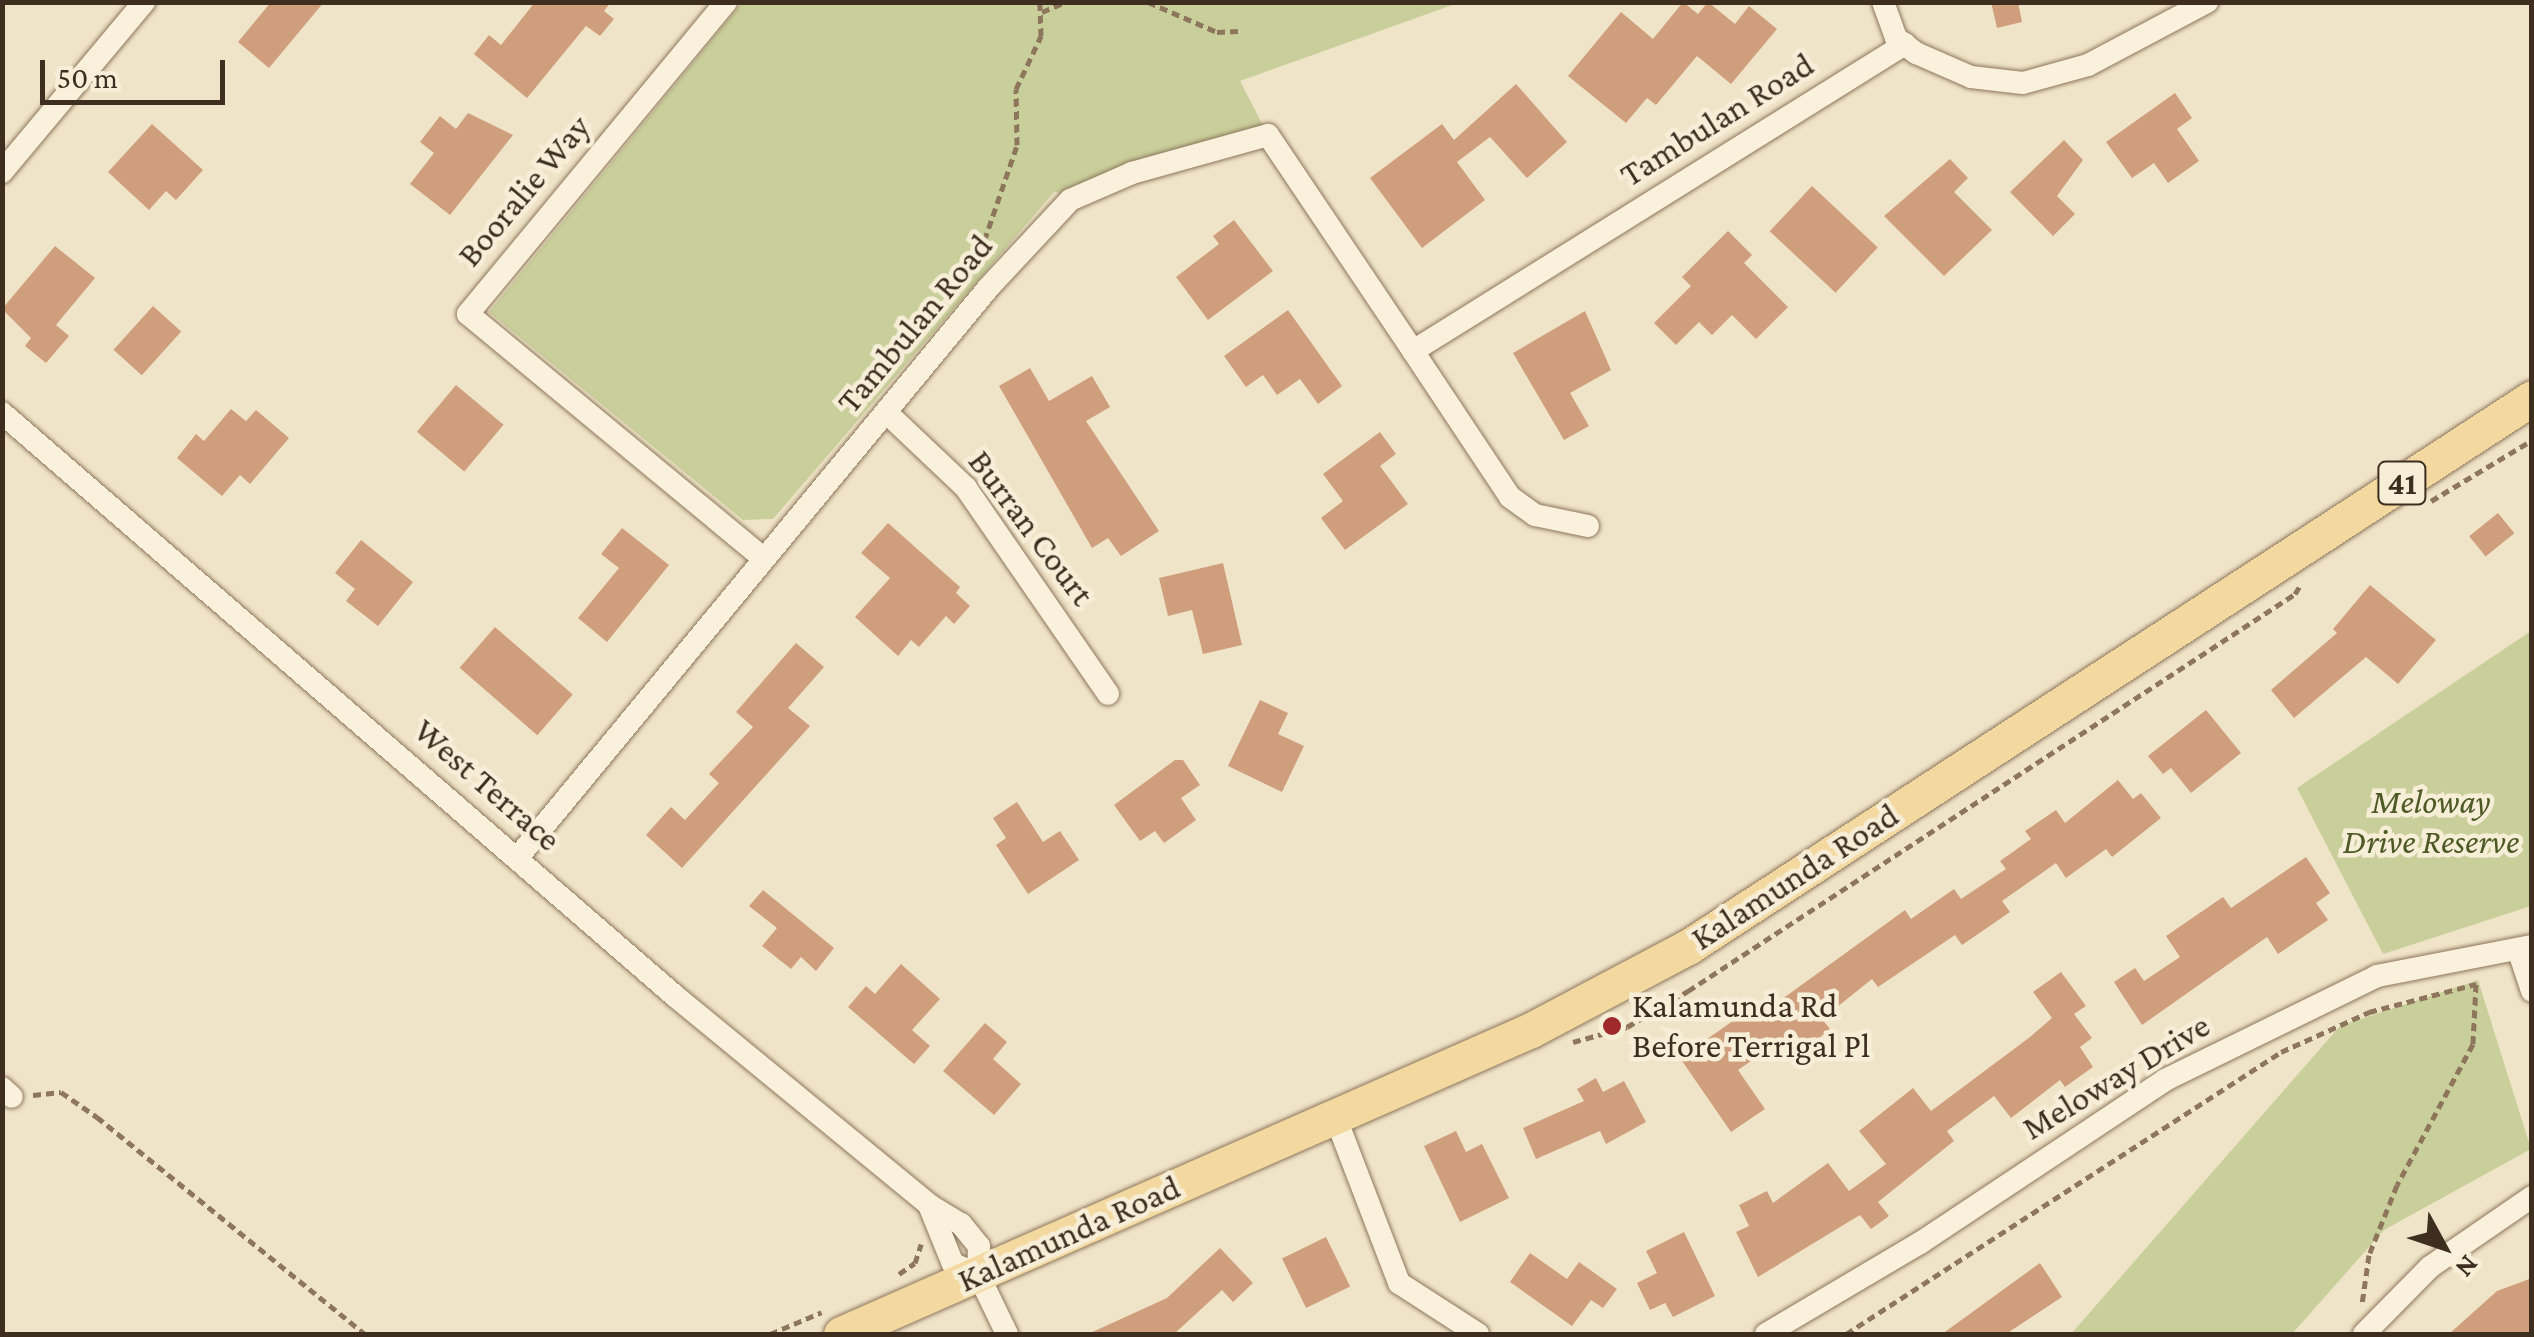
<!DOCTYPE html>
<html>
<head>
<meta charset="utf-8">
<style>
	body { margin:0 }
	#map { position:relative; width:2534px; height:1337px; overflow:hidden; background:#f0e4c8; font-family:"Crimson Pro",serif }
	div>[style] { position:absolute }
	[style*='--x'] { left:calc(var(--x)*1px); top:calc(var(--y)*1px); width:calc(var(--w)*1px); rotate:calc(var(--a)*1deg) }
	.green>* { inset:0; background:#c9cf9b }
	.building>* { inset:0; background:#cf9f7d; transform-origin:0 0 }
	.path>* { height:5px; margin-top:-2.5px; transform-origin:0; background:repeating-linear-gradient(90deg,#8d765c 0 8px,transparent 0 13px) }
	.roads { filter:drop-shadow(0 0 2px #8d765c) drop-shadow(0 0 2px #8d765c) }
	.minor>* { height:22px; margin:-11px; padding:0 11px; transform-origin:11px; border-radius:11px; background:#faf1dc }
	.primary>* { height:35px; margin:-17.5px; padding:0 17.5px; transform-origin:17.5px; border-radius:17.5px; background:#f3d9a0 }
	.dots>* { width:28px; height:28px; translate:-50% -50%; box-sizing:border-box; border:5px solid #f7eed8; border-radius:50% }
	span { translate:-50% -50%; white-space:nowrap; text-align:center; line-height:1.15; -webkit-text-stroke:9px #f7eed8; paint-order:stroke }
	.shield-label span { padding:2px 8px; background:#f7eed8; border:2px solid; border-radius:8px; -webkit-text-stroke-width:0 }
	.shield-label { font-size:32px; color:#3d2e20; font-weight:700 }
	.street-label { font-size:35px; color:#3d2e20 }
	.park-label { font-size:35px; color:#4d5a26; font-style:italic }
	.poi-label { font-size:35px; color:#3d2e20 }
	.left { translate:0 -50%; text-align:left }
	.frame { position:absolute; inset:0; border:5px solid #3d2e20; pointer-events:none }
	.north { position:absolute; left:2394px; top:1197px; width:100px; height:100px; -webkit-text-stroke:8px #f7eed8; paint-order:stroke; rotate:130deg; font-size:28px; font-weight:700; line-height:40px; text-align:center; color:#3d2e20 }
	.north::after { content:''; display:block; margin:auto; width:35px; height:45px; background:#3d2e20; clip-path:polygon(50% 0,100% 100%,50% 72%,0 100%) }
	.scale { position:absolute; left:40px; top:60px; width:185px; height:45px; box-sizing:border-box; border:5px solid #3d2e20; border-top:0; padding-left:12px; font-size:30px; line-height:35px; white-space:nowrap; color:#3d2e20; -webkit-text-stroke:8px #f7eed8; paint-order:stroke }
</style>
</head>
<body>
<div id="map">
	<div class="green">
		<div style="clip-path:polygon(742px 3px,1458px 3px,1240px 81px,1268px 135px,1070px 200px,1055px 191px,773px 519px,743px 520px,489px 312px)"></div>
		<div style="clip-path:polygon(2531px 631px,2531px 906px,2383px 954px,2297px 788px)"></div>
		<div style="clip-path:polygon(2478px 980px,2531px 1149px,2384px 1230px,2292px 1334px,2071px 1334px,2340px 1026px)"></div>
	</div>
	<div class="building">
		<div style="clip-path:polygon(271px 2px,324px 2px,269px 68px,238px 42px)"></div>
		<div style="clip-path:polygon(535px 2px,611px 2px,604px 11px,614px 19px,600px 36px,586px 26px,527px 98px,474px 54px,489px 35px,501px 45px)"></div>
		<div style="clip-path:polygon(1683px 2px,1698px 14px,1708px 2px,1735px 24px,1749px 6px,1777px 29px,1731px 84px,1697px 56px,1656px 105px,1647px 98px,1626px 123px,1568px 76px,1621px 12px,1653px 39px)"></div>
		<div style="clip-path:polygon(1991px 2px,2018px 2px,2022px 22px,1997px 28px)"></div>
		<div style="clip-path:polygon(1516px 84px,1567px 142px,1527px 178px,1490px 137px,1457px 162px,1485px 200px,1422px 248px,1370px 178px,1442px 124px,1454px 140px)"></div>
		<div style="clip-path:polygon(2175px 93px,2192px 118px,2177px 129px,2199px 161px,2168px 183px,2154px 163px,2132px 178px,2106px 142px)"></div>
		<div style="clip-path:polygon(468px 113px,513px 135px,450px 215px,410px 184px,434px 153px,420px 142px,440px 116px,456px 129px)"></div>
		<div style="clip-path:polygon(152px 124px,203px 170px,176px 200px,166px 191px,149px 210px,108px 172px)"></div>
		<div style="clip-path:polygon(2064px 140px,2083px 160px,2057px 196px,2075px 214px,2053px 236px,2010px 192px)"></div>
		<div style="clip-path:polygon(1950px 159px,1968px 178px,1954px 192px,1992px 230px,1944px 276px,1884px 216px)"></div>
		<div style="left:1812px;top:186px;width:90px;height:62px;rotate:43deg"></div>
		<div style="clip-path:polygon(1234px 220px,1273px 271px,1208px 320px,1176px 277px,1219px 244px,1213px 236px)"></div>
		<div style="clip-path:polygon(1728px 231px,1752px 255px,1744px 263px,1788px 307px,1756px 339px,1732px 315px,1712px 335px,1699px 322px,1676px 345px,1654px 323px,1691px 286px,1682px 277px)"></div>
		<div style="clip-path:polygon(55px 246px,95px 278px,56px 325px,69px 336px,46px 363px,25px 346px,31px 338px,2px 309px)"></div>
		<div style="left:153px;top:306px;width:38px;height:59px;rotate:42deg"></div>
		<div style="clip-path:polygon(1288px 310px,1342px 386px,1318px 404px,1300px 379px,1277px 395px,1263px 375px,1246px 387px,1224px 356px)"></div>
		<div style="clip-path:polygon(1585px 311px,1611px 370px,1570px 393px,1589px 426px,1564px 440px,1513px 353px)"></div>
		<div style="clip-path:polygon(1030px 368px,1049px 401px,1092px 376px,1110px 407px,1086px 421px,1159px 531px,1121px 556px,1108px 538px,1092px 548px,999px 386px)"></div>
		<div style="left:456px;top:385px;width:62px;height:61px;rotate:40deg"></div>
		<div style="clip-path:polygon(231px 409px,246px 421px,256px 410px,289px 438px,250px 484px,240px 475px,222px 496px,177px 458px,196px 434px,204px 441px)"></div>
		<div style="clip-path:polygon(1380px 432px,1396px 454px,1380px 466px,1408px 504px,1345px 550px,1321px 518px,1343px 501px,1323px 474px)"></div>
		<div style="left:2498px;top:513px;width:26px;height:37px;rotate:51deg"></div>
		<div style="clip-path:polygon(888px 523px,960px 587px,956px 593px,970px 606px,954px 624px,946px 616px,919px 647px,911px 640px,898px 656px,855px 617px,890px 578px,861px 553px)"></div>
		<div style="clip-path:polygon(622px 528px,669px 565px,607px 642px,578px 618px,619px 568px,601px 554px)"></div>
		<div style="clip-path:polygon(361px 540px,413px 582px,378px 626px,346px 601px,355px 589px,335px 573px)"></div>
		<div style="clip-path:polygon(1223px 563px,1242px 645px,1203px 654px,1192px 610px,1168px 616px,1159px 578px)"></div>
		<div style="clip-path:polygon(2370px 585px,2436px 640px,2398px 684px,2366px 657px,2294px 718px,2271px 690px,2337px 633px,2333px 629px)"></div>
		<div style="left:495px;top:627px;width:103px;height:54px;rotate:41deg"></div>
		<div style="clip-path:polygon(796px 643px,824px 667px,788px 708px,810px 726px,682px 868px,646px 835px,671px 807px,685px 820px,719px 783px,709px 774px,753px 727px,736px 712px)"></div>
		<div style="clip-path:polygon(1260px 700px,1288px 713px,1278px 734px,1304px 746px,1282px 792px,1228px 766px)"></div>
		<div style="clip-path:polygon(2206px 710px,2241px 753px,2191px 793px,2171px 768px,2163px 774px,2148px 756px)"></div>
		<div style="clip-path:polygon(1175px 760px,1183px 760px,1200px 785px,1181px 798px,1196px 820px,1164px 843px,1155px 831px,1140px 841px,1114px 805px)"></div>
		<div style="clip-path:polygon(2118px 780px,2133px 799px,2141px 793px,2161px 818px,2112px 857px,2106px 849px,2066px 878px,2056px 863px,2002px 901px,2010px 912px,1962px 945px,1955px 935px,1878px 987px,1872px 979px,1822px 1019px,1830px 1029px,1807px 1048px,1794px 1031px,1738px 1070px,1765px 1109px,1731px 1132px,1680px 1058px,1747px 1011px,1753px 1020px,1905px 910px,1911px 919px,1954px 889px,1961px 899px,2006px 869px,2000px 861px,2031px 839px,2025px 831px,2056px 810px,2065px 823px)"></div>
		<div style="clip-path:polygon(1017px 802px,1043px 842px,1060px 831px,1079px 860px,1028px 894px,996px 845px,1006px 838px,993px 818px)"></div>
		<div style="clip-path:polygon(2306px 857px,2330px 893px,2316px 903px,2328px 920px,2278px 954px,2267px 937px,2142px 1025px,2114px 982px,2135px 968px,2144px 981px,2180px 957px,2166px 936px,2223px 897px,2231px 908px)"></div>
		<div style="clip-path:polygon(763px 890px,834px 948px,816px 971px,801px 957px,791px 969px,762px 946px,777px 928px,749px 906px)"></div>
		<div style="clip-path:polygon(901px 964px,940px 999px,912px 1030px,930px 1046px,914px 1064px,848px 1007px,866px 986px,875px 994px)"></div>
		<div style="clip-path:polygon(2061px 972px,2086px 1006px,2074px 1014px,2092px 1038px,2080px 1047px,2093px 1067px,2065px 1087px,2060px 1080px,2011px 1118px,1994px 1096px,1947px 1131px,1954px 1141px,1878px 1202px,1889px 1216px,1871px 1229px,1860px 1215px,1758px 1277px,1736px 1232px,1749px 1226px,1739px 1205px,1767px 1191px,1773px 1203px,1828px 1163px,1849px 1191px,1886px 1164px,1859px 1131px,1913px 1088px,1931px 1111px,2030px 1037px,2052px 1018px,2033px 992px)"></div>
		<div style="clip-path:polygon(985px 1023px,1007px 1042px,993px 1059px,1021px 1084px,994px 1115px,943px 1071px)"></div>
		<div style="clip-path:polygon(1596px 1078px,1603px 1092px,1624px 1081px,1646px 1122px,1606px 1144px,1600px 1131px,1536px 1159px,1523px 1128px,1584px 1101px,1577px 1089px)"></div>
		<div style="clip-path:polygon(1456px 1131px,1466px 1152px,1482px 1144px,1509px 1198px,1460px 1222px,1424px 1146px)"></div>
		<div style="clip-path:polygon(1684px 1232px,1715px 1296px,1673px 1317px,1665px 1303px,1650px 1310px,1637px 1283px,1657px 1273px,1646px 1251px)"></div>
		<div style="left:1326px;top:1237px;width:55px;height:49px;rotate:64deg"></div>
		<div style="clip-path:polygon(1220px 1248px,1253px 1283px,1233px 1302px,1222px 1290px,1174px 1334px,1088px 1334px,1167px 1298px)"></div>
		<div style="clip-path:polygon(1530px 1253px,1567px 1279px,1579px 1262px,1617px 1289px,1603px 1308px,1591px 1300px,1572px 1326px,1510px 1282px)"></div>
		<div style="clip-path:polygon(2040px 1263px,2062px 1297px,2006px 1334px,1942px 1334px)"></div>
		<div style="clip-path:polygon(2532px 1278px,2532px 1334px,2449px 1334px,2497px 1291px)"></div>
	</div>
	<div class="path">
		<div style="--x:1148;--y:2;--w:75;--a:23.5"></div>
		<div style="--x:1217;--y:32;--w:21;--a:-3"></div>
		<div style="--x:1042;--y:12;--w:25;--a:-23"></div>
		<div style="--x:976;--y:265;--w:127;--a:-71.1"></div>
		<div style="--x:1017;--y:145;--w:56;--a:-91"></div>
		<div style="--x:1016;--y:89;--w:59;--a:-64.7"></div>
		<div style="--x:1041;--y:36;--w:34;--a:-92"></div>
		<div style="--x:2431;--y:501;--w:118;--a:-31.1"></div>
		<div style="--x:1573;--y:1042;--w:56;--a:-15.5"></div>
		<div style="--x:1627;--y:1027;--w:71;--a:-30.5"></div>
		<div style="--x:1688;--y:991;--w:725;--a:-33.19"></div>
		<div style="--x:2295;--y:594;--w:12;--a:-59"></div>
		<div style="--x:33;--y:1095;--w:28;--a:-6"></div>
		<div style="--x:61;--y:1092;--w:44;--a:34.8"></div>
		<div style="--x:97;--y:1117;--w:345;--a:39"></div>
		<div style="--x:899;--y:1274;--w:19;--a:-35"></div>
		<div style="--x:915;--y:1263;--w:20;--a:-72"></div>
		<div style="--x:770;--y:1334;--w:56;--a:-22.9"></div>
		<div style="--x:1846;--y:1334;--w:518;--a:-32.95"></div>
		<div style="--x:2281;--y:1052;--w:97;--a:-24.4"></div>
		<div style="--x:2369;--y:1012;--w:111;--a:-14.7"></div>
		<div style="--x:2476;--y:984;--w:60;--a:92.9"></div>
		<div style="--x:2473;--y:1044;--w:160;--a:118.3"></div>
		<div style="--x:2397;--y:1185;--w:75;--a:111.8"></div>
		<div style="--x:2369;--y:1255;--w:49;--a:98.1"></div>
	</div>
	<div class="roads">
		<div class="minor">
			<div style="--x:726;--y:2;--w:405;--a:129.6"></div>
			<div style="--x:468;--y:314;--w:384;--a:39.6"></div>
			<div style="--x:1883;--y:2;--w:38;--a:70"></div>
			<div style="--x:1896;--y:38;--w:25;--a:37"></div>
			<div style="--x:1916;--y:53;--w:60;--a:23.6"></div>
			<div style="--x:1971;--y:77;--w:52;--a:6.6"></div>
			<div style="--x:2023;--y:83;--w:67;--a:-15.5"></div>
			<div style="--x:2088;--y:65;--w:135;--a:-27.9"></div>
			<div style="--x:2;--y:172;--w:222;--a:-50.1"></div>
			<div style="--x:1413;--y:351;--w:175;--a:56.4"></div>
			<div style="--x:1510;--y:497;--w:31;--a:36"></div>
			<div style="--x:1535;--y:515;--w:54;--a:11.7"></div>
			<div style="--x:2;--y:413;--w:890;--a:40.9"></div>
			<div style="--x:675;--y:996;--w:329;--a:39.4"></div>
			<div style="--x:929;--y:1205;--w:37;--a:31"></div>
			<div style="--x:961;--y:1224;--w:28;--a:51"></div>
			<div style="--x:979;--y:1246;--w:28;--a:92"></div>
			<div style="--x:978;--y:1274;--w:67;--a:64.2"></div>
			<div style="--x:887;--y:413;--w:109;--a:43.5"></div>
			<div style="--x:966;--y:488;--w:250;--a:55.4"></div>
			<div style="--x:518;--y:857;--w:739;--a:-50.43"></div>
			<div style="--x:989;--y:287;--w:119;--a:-47"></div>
			<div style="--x:1070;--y:200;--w:68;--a:-23.5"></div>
			<div style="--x:1132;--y:173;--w:141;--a:-15.6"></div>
			<div style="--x:1268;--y:135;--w:260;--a:56.1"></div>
			<div style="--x:1413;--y:351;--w:580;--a:-31.96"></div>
			<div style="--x:2519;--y:952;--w:41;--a:71.6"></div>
			<div style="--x:2;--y:1088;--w:13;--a:42"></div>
			<div style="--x:1335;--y:1116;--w:179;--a:69"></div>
			<div style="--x:1399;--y:1283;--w:94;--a:32.8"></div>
			<div style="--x:929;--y:1205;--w:64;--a:67.9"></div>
			<div style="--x:953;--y:1264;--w:27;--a:22"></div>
			<div style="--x:1766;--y:1334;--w:179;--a:-30.6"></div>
			<div style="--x:1920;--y:1243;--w:294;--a:-33.6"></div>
			<div style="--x:2165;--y:1080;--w:236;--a:-26.1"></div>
			<div style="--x:2377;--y:976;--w:158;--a:-11"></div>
			<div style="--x:2364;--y:1334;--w:94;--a:-45.4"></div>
			<div style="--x:2430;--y:1267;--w:124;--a:-34.5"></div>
		</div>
		<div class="primary">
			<div style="--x:841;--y:1334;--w:754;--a:-23.78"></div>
			<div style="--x:1531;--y:1030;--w:178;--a:-27.9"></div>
			<div style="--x:1688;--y:947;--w:1007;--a:-33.04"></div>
		</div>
	</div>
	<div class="dots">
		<div style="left:1612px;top:1026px;background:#9e2a2b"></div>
	</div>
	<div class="shield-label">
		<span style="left:2402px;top:483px">41</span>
	</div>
	<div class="street-label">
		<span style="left:1717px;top:120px;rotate:-32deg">Tambulan Road</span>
		<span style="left:524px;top:191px;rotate:-50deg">Booralie Way</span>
		<span style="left:915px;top:324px;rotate:-50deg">Tambulan Road</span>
		<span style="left:1031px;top:528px;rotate:53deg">Burran Court</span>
		<span style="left:487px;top:785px;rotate:41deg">West Terrace</span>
		<span style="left:1795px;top:877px;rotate:-33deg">Kalamunda Road</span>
		<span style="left:2116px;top:1077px;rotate:-31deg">Meloway Drive</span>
		<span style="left:1069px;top:1234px;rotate:-24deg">Kalamunda Road</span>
	</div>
	<div class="park-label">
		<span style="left:2431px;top:822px">Meloway<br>Drive Reserve</span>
	</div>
	<div class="poi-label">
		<span class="left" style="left:1632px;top:1026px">Kalamunda Rd<br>Before Terrigal Pl</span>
	</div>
	<div class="frame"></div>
	<div class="north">N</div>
	<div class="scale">50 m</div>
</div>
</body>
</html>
